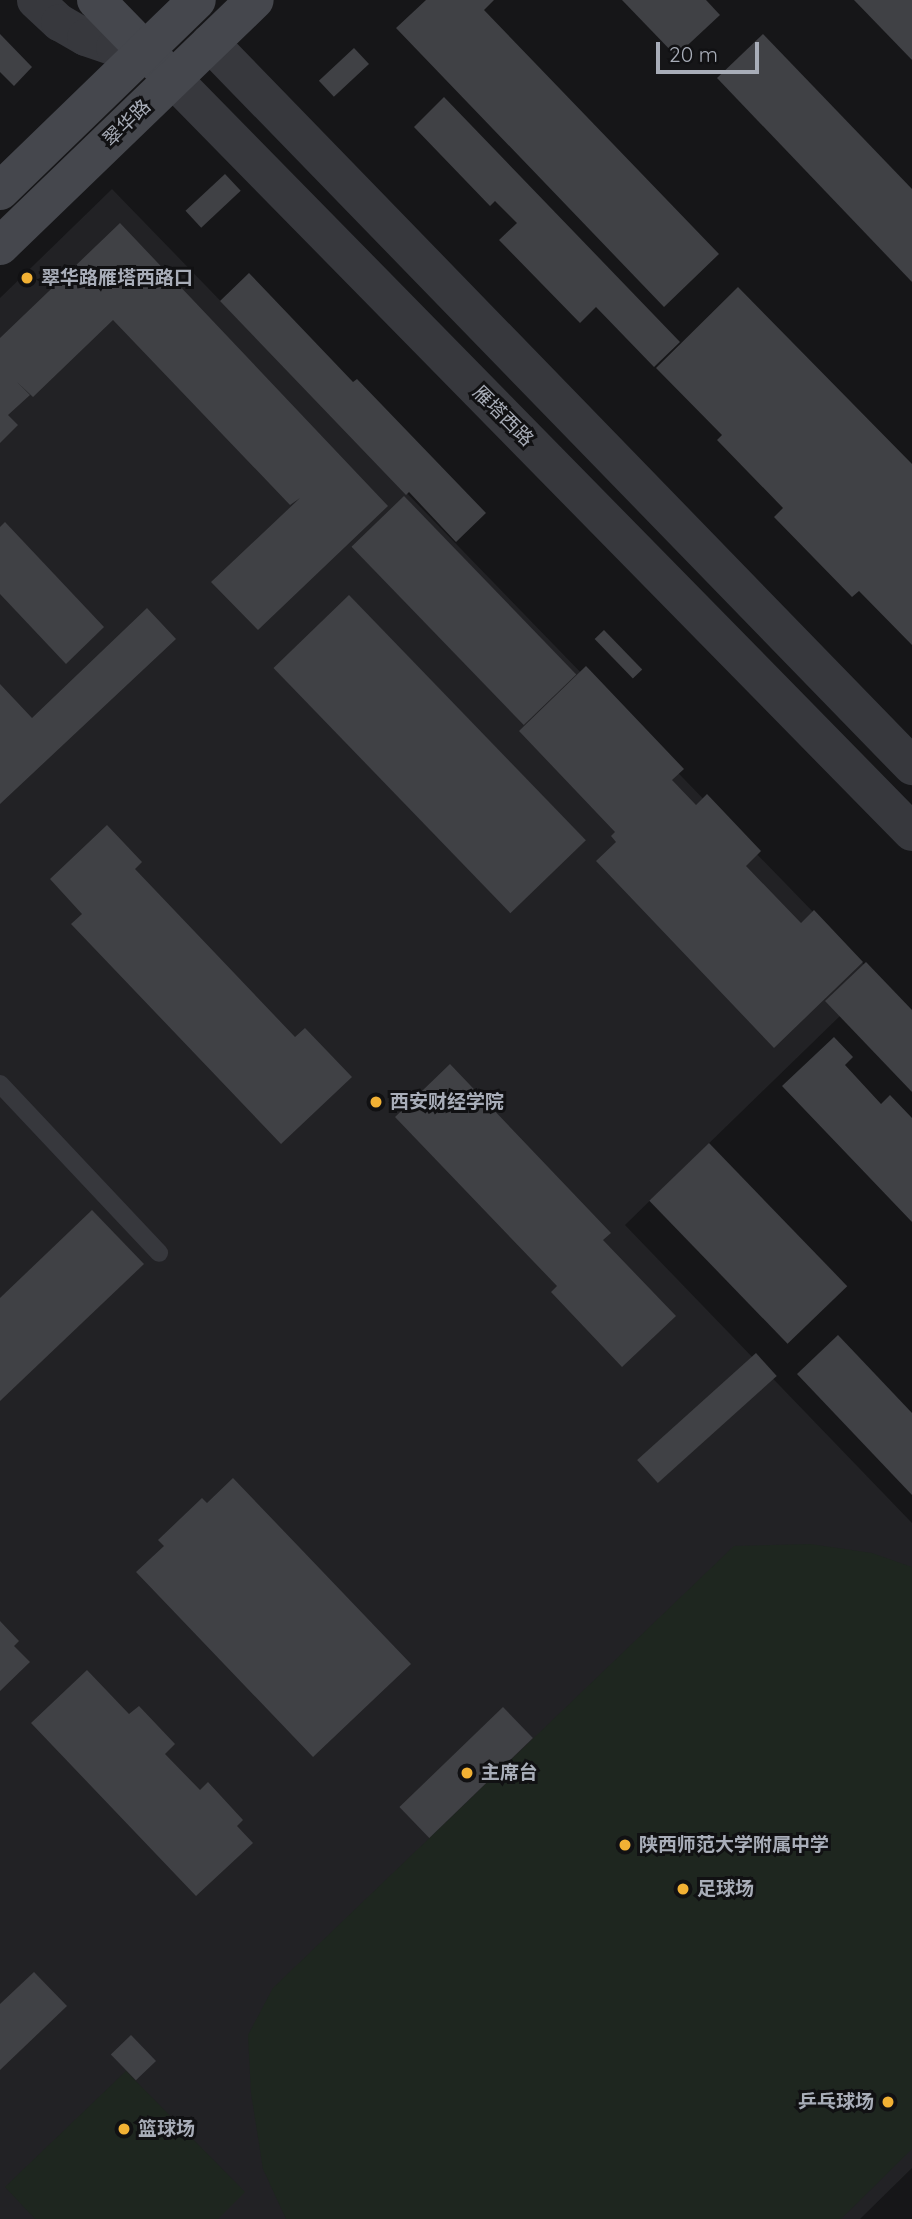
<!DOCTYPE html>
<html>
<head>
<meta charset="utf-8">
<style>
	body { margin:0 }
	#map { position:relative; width:912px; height:2219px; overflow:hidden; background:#161618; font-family:Quicksand,"Noto Sans SC",sans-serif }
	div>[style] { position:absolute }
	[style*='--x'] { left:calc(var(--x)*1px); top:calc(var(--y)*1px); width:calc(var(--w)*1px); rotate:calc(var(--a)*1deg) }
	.built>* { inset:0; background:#222225 }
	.green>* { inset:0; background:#1e261f }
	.building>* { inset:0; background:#404145; transform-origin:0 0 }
	.service>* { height:18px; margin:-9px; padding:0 9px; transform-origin:9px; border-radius:9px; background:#37383d }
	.minor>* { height:37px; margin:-18.5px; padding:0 18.5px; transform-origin:18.5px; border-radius:18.5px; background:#37383d }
	.tertiary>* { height:38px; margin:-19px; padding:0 19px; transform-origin:19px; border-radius:19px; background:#37383d }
	.secondary>* { height:38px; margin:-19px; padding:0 19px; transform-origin:19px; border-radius:19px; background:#45474d }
	.dots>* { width:19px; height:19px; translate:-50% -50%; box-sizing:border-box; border:4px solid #111113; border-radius:50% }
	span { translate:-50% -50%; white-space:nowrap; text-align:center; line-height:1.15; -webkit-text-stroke:6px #111113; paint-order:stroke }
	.street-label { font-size:19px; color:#a8adb8 }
	.poi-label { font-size:19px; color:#a8adb8; font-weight:700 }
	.left { translate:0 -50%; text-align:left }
	.right { translate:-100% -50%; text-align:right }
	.scale { position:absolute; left:656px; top:42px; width:103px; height:32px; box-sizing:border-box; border:4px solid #a8adb8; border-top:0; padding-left:9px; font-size:21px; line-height:24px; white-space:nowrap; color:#a8adb8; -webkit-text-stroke:5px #111113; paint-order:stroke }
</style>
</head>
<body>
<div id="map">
	<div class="built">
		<div style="clip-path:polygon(112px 189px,878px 979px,625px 1225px,912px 1523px,912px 2168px,860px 2219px,0 2219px,0 298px)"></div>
	</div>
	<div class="green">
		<div style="clip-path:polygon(810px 1544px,872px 1553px,912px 1567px,912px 2149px,841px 2219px,286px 2219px,263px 2169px,251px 2093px,248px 2035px,273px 1988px,734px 1546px)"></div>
		<div style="clip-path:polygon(126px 2071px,245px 2192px,218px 2219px,35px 2219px,5px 2187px)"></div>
	</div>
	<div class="building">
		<div style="clip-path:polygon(426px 0,494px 0,484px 10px,719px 254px,664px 307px,396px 28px)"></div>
		<div style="clip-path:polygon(622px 0,706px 0,720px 15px,676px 56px)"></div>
		<div style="clip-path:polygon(854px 0,912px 0,912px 60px)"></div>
		<div style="clip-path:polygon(0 34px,32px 67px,14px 86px,0 72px)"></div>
		<div style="clip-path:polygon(763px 34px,912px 189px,912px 282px,717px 78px)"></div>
		<div style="left:354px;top:48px;width:22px;height:48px;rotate:47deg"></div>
		<div style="clip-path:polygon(444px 97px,680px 342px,654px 367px,596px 307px,580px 323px,499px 240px,517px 223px,495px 201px,490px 206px,414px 127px)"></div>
		<div style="left:225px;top:174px;width:23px;height:54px;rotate:47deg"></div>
		<div style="clip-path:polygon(120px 223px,388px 506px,258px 630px,211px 582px,300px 498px,290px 505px,113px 320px,33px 397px,17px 382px,30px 395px,8px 415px,18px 425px,0 443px,0 338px)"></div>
		<div style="clip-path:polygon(249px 273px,353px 382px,357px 379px,486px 513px,456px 542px,409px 492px,406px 495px,220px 301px)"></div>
		<div style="clip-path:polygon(738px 287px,912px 464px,912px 645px,859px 591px,852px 597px,774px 517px,783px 508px,717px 440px,722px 435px,656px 368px)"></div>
		<div style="left:404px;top:496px;width:248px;height:73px;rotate:46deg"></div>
		<div style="clip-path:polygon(5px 522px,104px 627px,66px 664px,0 594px,0 527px)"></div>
		<div style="left:349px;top:595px;width:341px;height:105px;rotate:46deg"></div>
		<div style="clip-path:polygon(147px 608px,176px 639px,0 804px,0 684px,32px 718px)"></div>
		<div style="left:604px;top:630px;width:55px;height:13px;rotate:46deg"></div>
		<div style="clip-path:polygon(586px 666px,684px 769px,672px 780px,696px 805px,707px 794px,761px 851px,746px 866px,801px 923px,814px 910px,863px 962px,774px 1048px,596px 861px,616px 842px,611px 836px,615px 832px,519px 731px)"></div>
		<div style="clip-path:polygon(107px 825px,142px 862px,135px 869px,295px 1037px,305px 1028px,352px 1077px,281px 1144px,71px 924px,82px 914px,50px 879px)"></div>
		<div style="clip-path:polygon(866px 962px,912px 1010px,912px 1092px,825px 1001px)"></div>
		<div style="clip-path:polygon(834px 1037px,853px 1057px,845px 1065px,881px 1104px,890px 1095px,912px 1118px,912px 1222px,782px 1086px)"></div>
		<div style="clip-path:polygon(450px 1064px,611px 1233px,603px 1240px,676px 1316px,622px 1367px,551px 1292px,557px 1286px,395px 1117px)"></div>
		<div style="left:709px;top:1143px;width:199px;height:83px;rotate:46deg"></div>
		<div style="clip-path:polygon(92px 1210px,144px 1264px,0 1401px,0 1298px)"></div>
		<div style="clip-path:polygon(838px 1335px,912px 1413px,912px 1495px,797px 1374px)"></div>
		<div style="left:756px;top:1353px;width:31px;height:160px;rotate:48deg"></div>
		<div style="clip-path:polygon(233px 1478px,411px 1664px,313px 1757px,136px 1572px,164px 1546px,158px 1540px,202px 1498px,207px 1503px)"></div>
		<div style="clip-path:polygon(0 1621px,19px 1641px,14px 1646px,30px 1662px,0 1691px)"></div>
		<div style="clip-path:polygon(87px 1670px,129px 1714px,139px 1706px,175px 1744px,165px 1754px,200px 1790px,208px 1782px,243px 1820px,237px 1826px,253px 1843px,196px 1896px,31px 1723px)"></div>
		<div style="left:503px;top:1707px;width:43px;height:144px;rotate:46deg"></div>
		<div style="clip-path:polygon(34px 1972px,67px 2006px,0 2070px,0 2004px)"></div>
		<div style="left:131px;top:2035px;width:36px;height:28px;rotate:46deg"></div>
	</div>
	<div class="service">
		<div style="--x:0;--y:1084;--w:232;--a:46.7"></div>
	</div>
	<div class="minor">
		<div style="--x:35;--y:0;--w:33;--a:43"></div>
		<div style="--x:59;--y:22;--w:30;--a:30"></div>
		<div style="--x:85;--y:37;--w:31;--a:19"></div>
		<div style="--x:114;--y:47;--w:31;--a:7"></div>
	</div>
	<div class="tertiary">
		<div style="--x:210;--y:43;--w:1008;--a:45.84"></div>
		<div style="--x:173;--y:79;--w:1055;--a:45.54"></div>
	</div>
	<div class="secondary">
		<div style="--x:96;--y:0;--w:96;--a:45.8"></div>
		<div style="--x:0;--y:191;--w:274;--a:-44.1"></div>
		<div style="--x:0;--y:246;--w:354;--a:-44"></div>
	</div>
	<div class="dots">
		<div style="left:27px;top:278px;background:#f2b134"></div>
		<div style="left:376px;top:1102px;background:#f2b134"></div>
		<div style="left:467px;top:1773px;background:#f2b134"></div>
		<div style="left:625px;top:1845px;background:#f2b134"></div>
		<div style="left:683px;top:1889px;background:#f2b134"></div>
		<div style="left:888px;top:2102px;background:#f2b134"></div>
		<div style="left:124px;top:2129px;background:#f2b134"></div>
	</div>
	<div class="street-label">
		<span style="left:127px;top:123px;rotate:-44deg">翠华路</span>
		<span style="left:503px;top:416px;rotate:45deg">雁塔西路</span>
	</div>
	<div class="poi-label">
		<span class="left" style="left:41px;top:278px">翠华路雁塔西路口</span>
		<span class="left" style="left:390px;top:1102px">西安财经学院</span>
		<span class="left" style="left:481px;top:1773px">主席台</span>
		<span class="left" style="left:639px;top:1845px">陕西师范大学附属中学</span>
		<span class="left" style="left:697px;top:1889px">足球场</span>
		<span class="right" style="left:874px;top:2102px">乒乓球场</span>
		<span class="left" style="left:138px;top:2129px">篮球场</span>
	</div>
	<div class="scale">20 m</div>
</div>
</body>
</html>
